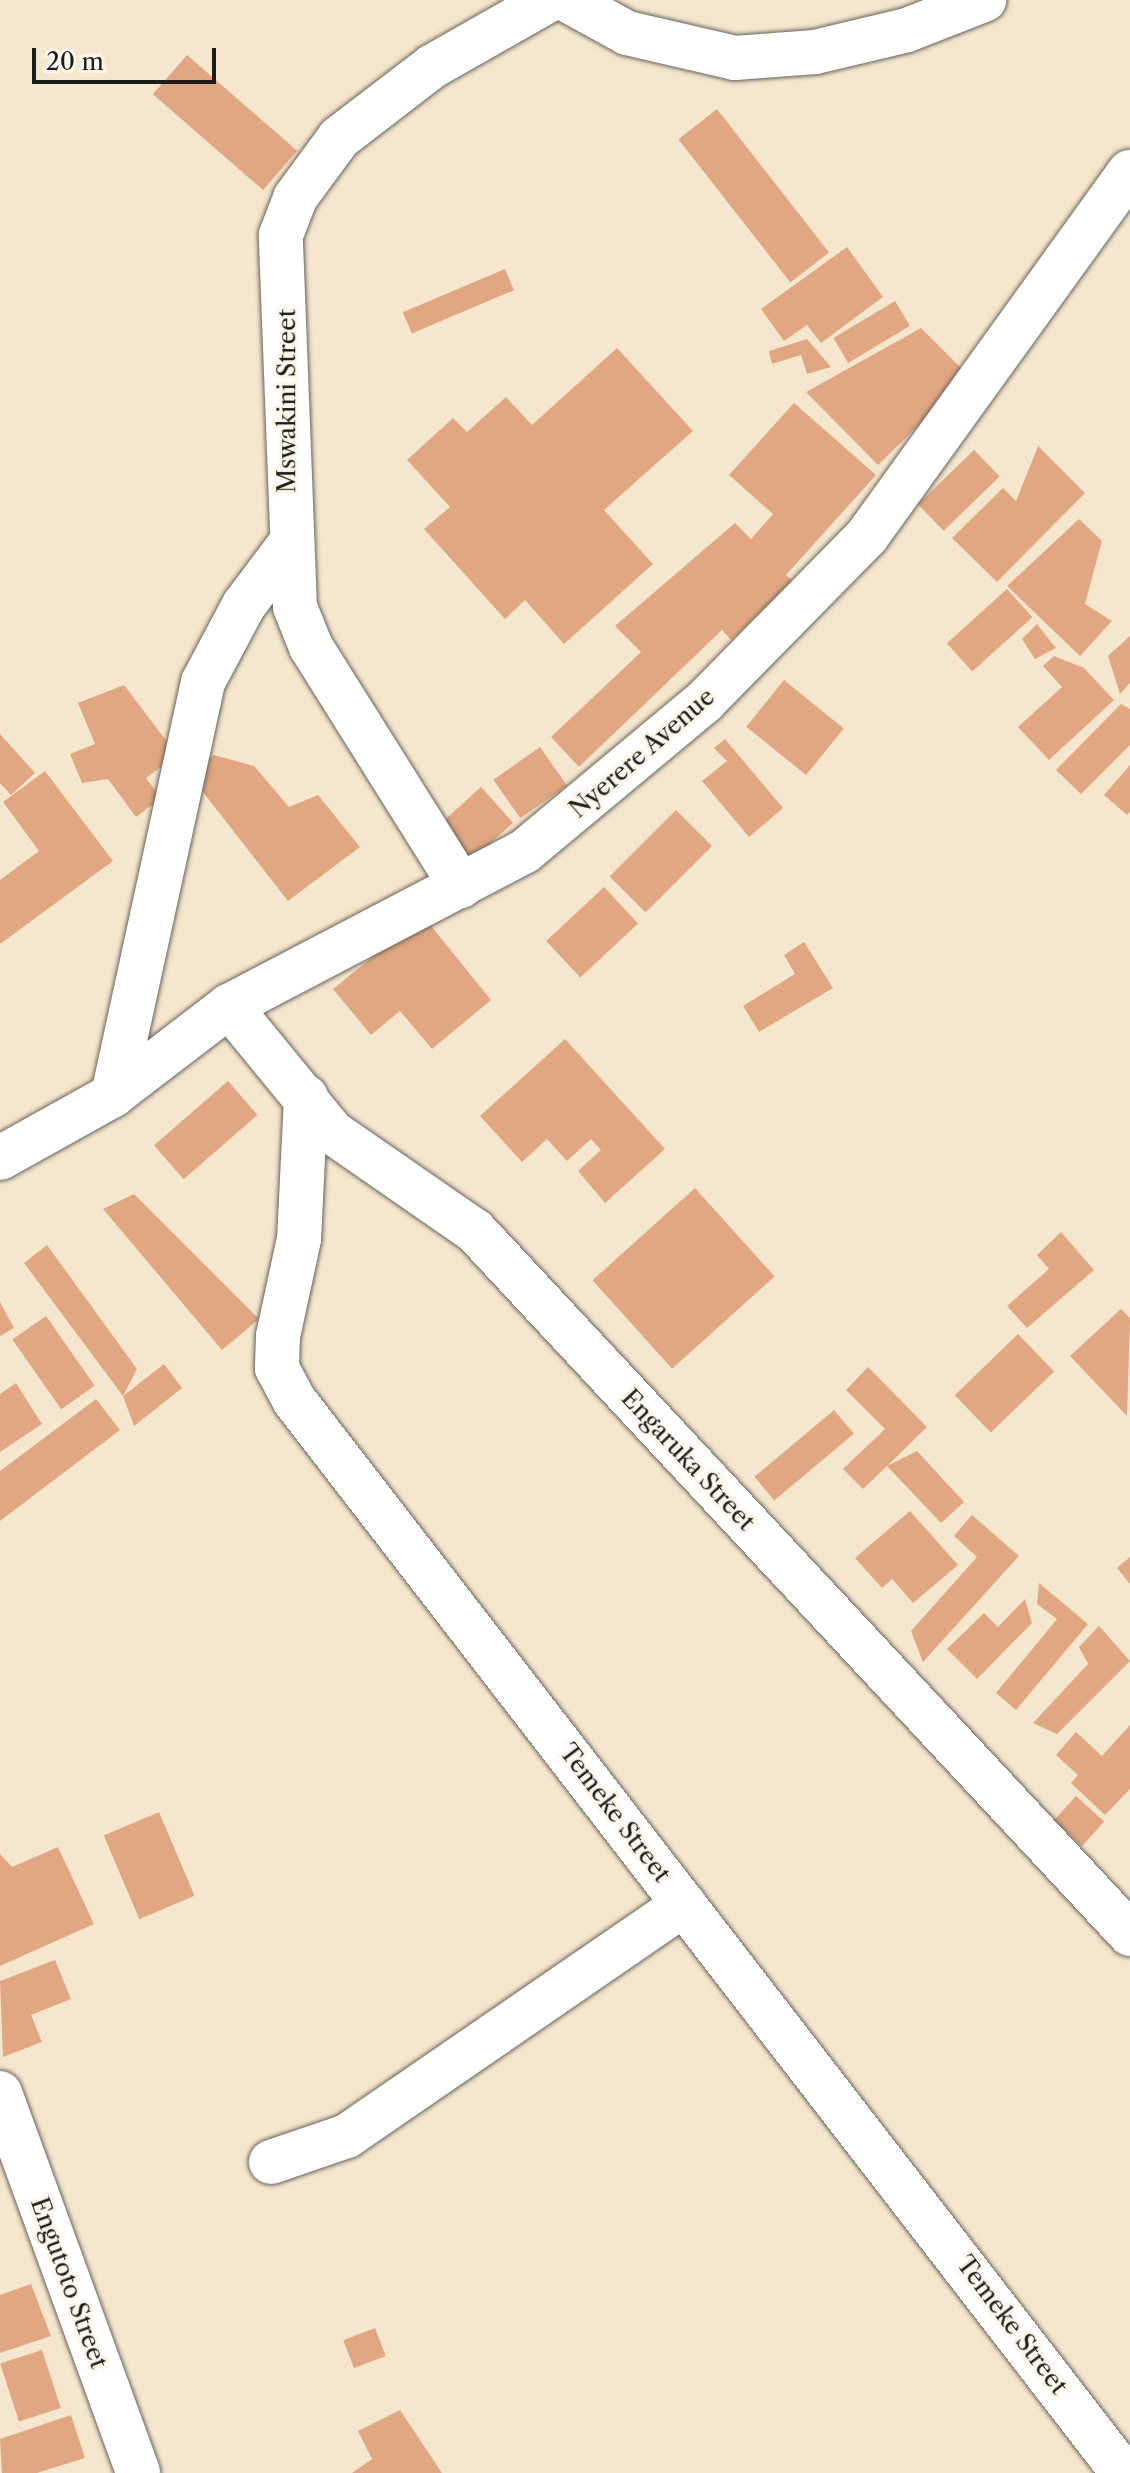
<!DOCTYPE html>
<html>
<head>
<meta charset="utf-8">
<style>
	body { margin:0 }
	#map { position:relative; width:1130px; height:2473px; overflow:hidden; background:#f5e7ce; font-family:"Libre Caslon Text",serif }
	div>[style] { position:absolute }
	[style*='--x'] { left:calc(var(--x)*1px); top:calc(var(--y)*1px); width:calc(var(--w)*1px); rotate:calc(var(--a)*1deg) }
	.building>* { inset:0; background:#e1a782; transform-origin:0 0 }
	.roads { filter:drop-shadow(0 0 2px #68635a) drop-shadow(0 0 2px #68635a) }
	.minor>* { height:44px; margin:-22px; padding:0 22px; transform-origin:22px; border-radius:22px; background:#fff }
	span { translate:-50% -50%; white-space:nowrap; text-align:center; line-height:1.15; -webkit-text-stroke:7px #fbf7ec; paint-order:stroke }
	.street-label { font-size:24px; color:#1c1c1c }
	.scale { position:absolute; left:32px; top:48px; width:184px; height:36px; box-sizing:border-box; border:4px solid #1c1c1c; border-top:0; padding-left:10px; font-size:24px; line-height:28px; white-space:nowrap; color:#1c1c1c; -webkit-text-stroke:6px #fbf7ec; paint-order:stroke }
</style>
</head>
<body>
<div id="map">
	<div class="building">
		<div style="left:187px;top:55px;width:146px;height:52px;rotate:41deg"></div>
		<div style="left:717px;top:109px;width:182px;height:49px;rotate:52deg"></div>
		<div style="clip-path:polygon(847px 247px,883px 297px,821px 343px,807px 325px,784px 341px,761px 309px)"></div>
		<div style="left:505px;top:269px;width:23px;height:111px;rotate:67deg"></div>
		<div style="left:895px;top:301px;width:29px;height:72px;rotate:59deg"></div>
		<div style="clip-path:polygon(921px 328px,969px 376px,878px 465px,806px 392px)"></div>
		<div style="clip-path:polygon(807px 339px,831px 367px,807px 374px,801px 355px,772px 364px,769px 351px)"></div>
		<div style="clip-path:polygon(617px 348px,693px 431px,604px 510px,653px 564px,564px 644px,525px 600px,505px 619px,424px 529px,450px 507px,407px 460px,453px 418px,467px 432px,506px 397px,532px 425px)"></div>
		<div style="clip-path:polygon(794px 403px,876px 475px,786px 575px,793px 581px,731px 640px,722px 630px,579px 767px,551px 737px,641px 652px,615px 626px,735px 523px,751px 539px,773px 514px,729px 475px)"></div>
		<div style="clip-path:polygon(1038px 446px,1085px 493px,997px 582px,952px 538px,1003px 488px,1016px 501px)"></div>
		<div style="left:974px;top:450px;width:37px;height:78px;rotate:46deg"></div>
		<div style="clip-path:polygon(1079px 519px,1102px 541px,1085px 604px,1112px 621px,1080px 656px,1007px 586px)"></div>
		<div style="left:1007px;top:589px;width:38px;height:81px;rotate:48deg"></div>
		<div style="clip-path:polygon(1037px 624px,1056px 648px,1035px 659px,1022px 639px)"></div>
		<div style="clip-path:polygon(1130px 636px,1130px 683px,1120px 694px,1108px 656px)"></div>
		<div style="clip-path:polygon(1054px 656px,1084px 668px,1114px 700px,1049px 760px,1018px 727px,1062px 687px,1043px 666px)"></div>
		<div style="left:784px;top:680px;width:77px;height:60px;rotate:39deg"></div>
		<div style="clip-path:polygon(124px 685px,177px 755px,146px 778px,161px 798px,136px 817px,108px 779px,82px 783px,70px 754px,95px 744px,78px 703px)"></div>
		<div style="clip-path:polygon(1121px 704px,1130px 709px,1130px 745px,1081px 794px,1056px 770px)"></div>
		<div style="clip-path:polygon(0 734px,35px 773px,11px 795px,0 783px)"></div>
		<div style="clip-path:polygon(725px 739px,783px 808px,749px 837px,702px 781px,727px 761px,714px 748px)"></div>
		<div style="left:540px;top:747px;width:47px;height:57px;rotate:55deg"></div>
		<div style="clip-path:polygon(214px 755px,254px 766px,289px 807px,318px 795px,360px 847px,288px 901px,189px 774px)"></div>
		<div style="clip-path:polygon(1130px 765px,1130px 812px,1127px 815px,1104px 795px)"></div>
		<div style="clip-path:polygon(45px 771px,113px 861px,0 944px,0 880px,39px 851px,3px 802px)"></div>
		<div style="left:481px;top:787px;width:48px;height:56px;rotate:48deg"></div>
		<div style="left:676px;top:810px;width:51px;height:94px;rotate:45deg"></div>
		<div style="left:604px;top:887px;width:50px;height:79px;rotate:47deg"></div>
		<div style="clip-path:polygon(423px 916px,491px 1000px,432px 1049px,400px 1011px,371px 1035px,333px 989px)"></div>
		<div style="clip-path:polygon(804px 942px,833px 988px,759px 1032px,743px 1006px,795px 974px,784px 955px)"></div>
		<div style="clip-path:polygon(565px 1039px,665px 1149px,605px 1203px,578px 1171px,601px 1150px,591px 1139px,567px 1161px,547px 1139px,522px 1162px,480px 1116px)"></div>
		<div style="left:228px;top:1081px;width:45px;height:98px;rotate:49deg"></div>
		<div style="left:695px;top:1188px;width:119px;height:138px;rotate:48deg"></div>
		<div style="clip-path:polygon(134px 1194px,259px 1319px,222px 1350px,103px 1209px)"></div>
		<div style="clip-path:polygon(1061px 1232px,1094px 1270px,1027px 1328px,1007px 1306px,1049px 1269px,1037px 1255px)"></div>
		<div style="clip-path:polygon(47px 1245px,137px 1369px,123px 1396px,24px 1263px)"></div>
		<div style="clip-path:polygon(0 1302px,14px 1328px,0 1336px)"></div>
		<div style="clip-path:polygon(1121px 1309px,1130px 1318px,1127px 1416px,1070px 1356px)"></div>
		<div style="left:46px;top:1316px;width:85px;height:41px;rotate:55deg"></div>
		<div style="left:1018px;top:1334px;width:52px;height:88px;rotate:46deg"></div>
		<div style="clip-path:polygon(164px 1364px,182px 1388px,134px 1426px,123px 1396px)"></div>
		<div style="clip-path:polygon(868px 1367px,927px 1427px,887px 1466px,917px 1451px,964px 1502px,941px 1523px,887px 1466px,863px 1489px,843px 1469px,885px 1429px,846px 1390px)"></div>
		<div style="clip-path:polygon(16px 1383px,42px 1424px,0 1452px,0 1394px)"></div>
		<div style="clip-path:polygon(96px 1399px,120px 1430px,0 1521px,0 1471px)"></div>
		<div style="left:834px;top:1410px;width:31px;height:104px;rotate:50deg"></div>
		<div style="clip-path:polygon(910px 1511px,958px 1565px,913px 1603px,892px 1579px,882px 1588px,855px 1558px)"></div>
		<div style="clip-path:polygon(972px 1515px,1019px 1556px,923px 1662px,911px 1631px,977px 1557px,954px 1536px)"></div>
		<div style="clip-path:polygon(1130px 1557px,1130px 1584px,1117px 1568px)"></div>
		<div style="clip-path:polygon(1039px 1583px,1088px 1624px,1016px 1710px,996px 1693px,1057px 1619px,1037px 1604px)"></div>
		<div style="clip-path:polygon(1025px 1599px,1032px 1623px,977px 1679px,947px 1649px,984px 1613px,998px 1627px)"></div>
		<div style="clip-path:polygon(1099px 1626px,1130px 1661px,1057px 1734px,1033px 1723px,1088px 1664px,1079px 1647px)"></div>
		<div style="clip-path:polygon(1130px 1725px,1130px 1789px,1105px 1815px,1071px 1783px,1078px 1775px,1056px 1755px,1076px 1732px,1102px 1756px)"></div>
		<div style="left:1076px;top:1796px;width:38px;height:33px;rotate:42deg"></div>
		<div style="left:159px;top:1812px;width:91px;height:60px;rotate:67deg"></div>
		<div style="clip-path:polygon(58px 1847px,94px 1924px,0 1966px,0 1854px,12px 1867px)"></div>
		<div style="clip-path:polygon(55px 1960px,71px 1999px,31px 2015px,42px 2042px,3px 2057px,0 1981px)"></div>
		<div style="clip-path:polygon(31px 2284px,51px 2336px,0 2353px,0 2295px)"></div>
		<div style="left:375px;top:2328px;width:30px;height:34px;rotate:69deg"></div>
		<div style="left:42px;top:2350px;width:61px;height:44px;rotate:72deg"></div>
		<div style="clip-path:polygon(400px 2410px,442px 2473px,352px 2473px,372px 2459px,358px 2431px)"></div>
		<div style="clip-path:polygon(71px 2415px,85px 2458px,37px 2473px,2px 2473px,0 2439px)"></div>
	</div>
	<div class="roads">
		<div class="minor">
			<div style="--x:567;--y:0;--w:68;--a:28.8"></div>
			<div style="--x:627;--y:33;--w:111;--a:13"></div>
			<div style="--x:735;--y:58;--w:80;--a:-4.3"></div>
			<div style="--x:815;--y:52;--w:95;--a:-13.4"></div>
			<div style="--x:907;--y:30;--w:83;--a:-21.3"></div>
			<div style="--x:461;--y:886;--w:282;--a:-122.1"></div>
			<div style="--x:311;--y:647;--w:43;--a:-111.8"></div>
			<div style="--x:295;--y:607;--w:372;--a:-92.2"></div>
			<div style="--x:281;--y:235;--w:40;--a:-69"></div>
			<div style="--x:295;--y:198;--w:74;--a:-53.7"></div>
			<div style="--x:339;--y:138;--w:118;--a:-37.5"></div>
			<div style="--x:433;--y:66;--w:133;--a:-29.6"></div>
			<div style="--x:229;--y:1006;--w:163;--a:50.7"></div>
			<div style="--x:332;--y:1132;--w:174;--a:34.7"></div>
			<div style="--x:475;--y:1231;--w:961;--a:47.02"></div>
			<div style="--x:113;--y:1095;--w:423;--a:-77.7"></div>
			<div style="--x:203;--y:682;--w:87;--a:-62"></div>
			<div style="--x:244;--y:605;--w:76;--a:-53"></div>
			<div style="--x:306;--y:1097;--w:142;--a:92.8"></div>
			<div style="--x:299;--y:1239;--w:99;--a:102.2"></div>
			<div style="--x:278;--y:1336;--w:32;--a:92"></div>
			<div style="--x:277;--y:1368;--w:36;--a:62"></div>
			<div style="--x:294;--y:1400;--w:1356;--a:52.31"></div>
			<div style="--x:0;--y:1158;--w:129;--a:-29.1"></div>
			<div style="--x:113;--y:1095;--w:146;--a:-37.5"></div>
			<div style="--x:229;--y:1006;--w:334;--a:-27.6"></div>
			<div style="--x:525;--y:851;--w:233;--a:-39.8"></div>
			<div style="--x:704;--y:702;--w:233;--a:-45.5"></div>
			<div style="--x:867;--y:536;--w:449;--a:-54.2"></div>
			<div style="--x:0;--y:2093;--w:404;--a:70"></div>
			<div style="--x:271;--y:2162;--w:80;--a:-18.9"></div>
			<div style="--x:347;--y:2136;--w:409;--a:-34.5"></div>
		</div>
	</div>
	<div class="street-label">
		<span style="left:287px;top:401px;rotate:-90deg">Mswakini Street</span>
		<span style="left:642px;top:753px;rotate:-41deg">Nyerere Avenue</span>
		<span style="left:688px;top:1460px;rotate:47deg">Engaruka Street</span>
		<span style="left:615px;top:1813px;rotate:53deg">Temeke Street</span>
		<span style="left:69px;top:2283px;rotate:70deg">Engutoto Street</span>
		<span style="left:1012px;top:2325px;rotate:53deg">Temeke Street</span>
	</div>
	<div class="scale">20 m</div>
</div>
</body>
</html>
